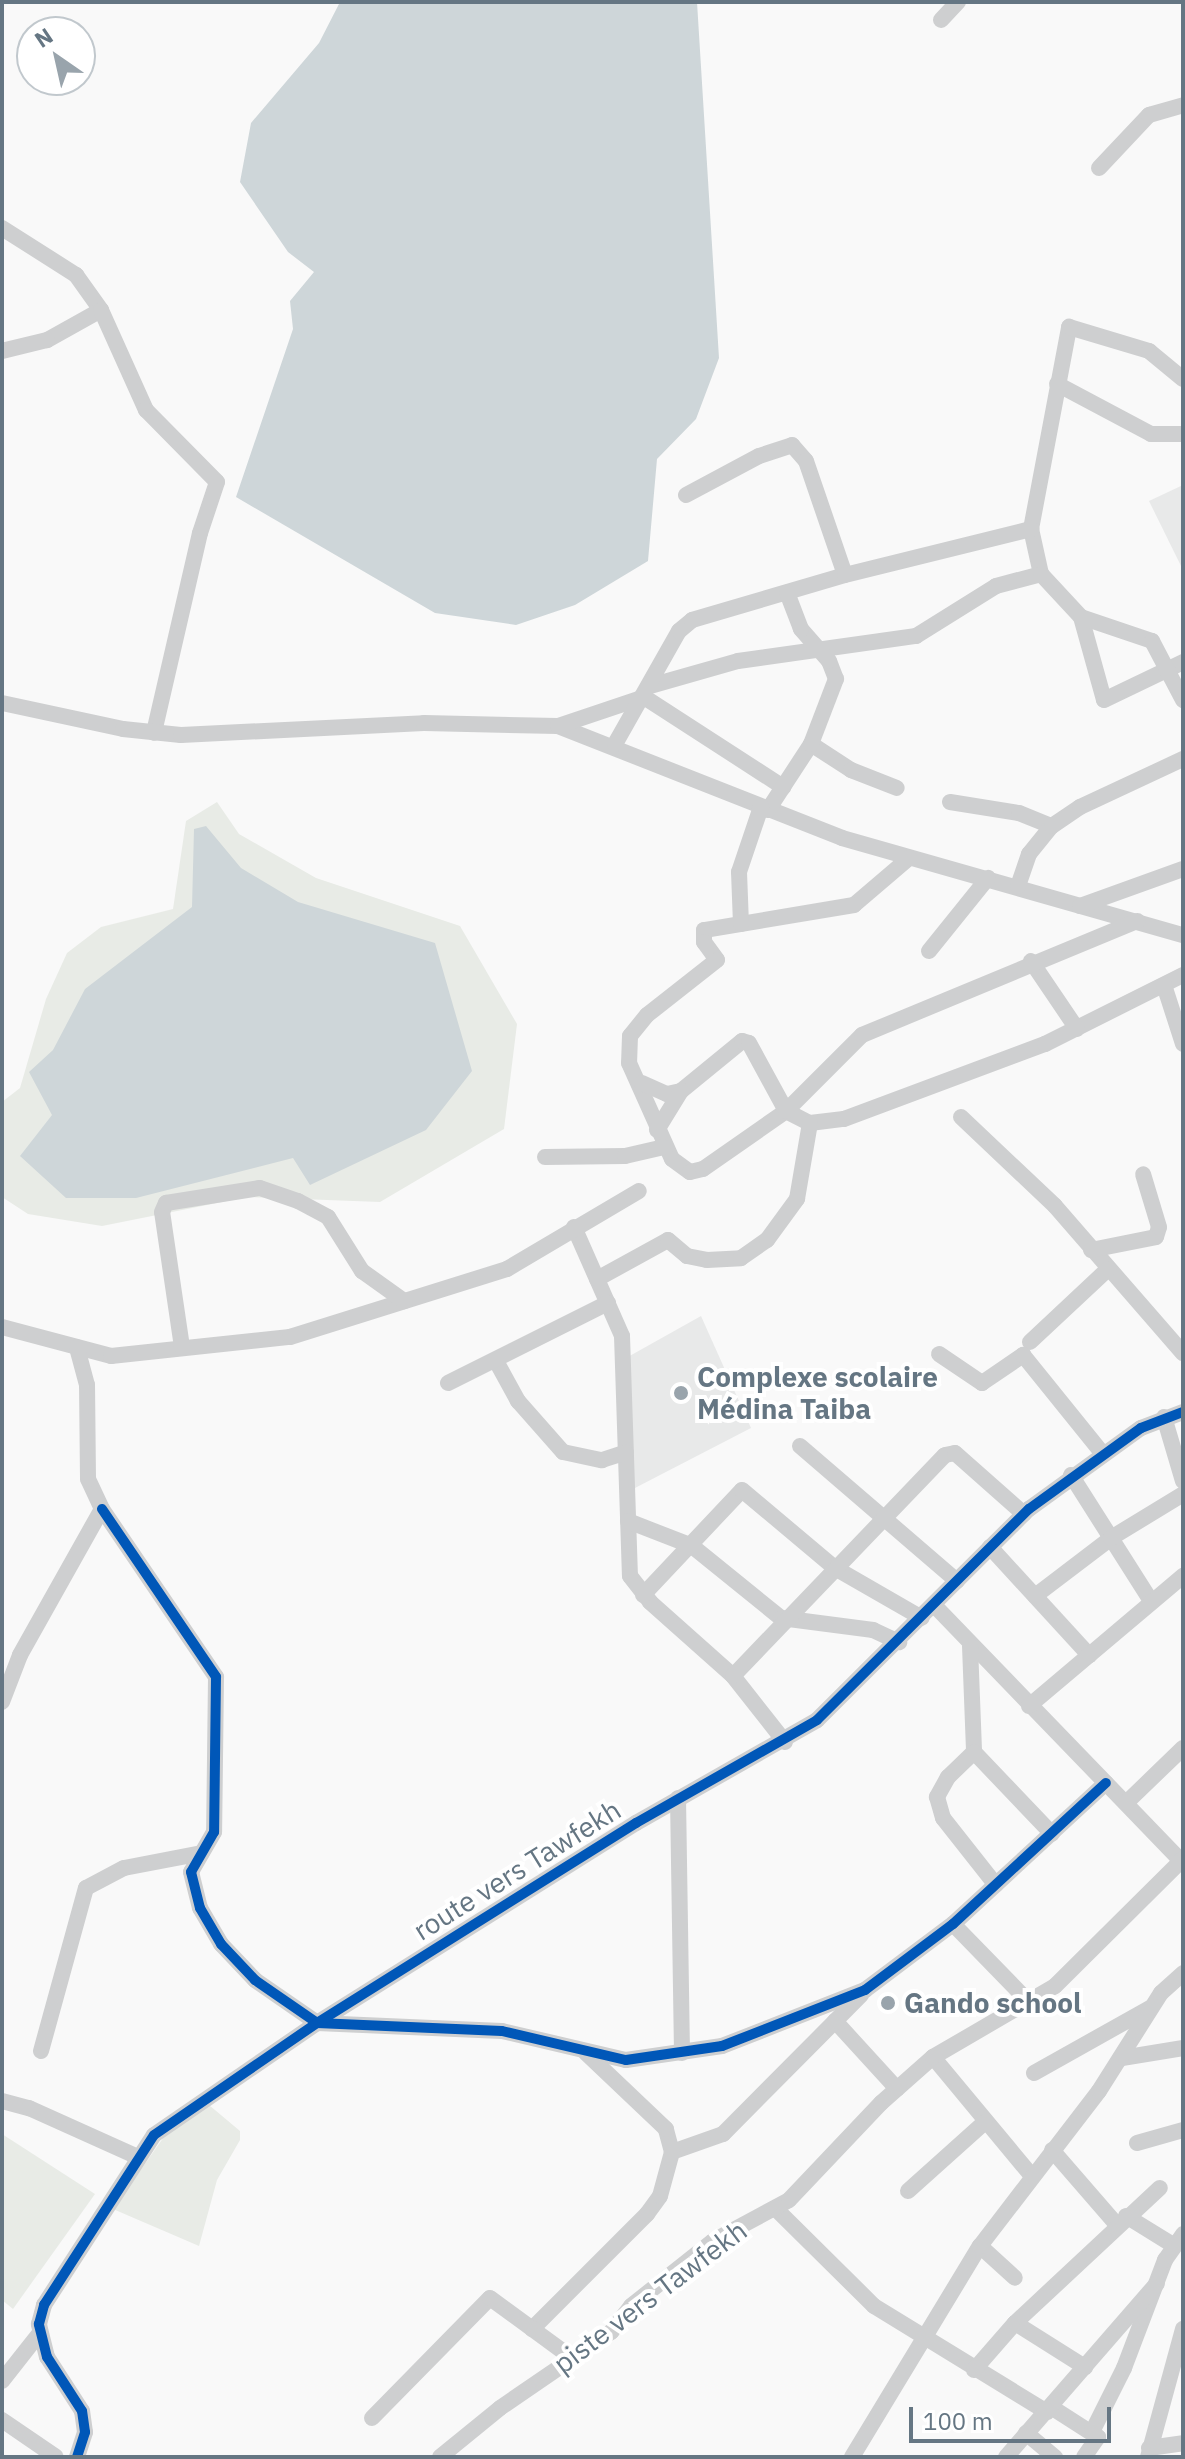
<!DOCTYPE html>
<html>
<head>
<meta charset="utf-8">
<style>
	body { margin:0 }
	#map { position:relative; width:1185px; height:2459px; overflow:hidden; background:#f9f9f9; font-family:"IBM Plex Sans",sans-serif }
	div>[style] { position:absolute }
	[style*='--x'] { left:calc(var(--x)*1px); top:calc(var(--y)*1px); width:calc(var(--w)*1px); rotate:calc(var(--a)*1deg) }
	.built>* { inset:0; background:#e8e9e9 }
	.green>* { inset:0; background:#e8ebe6 }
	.water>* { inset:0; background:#ced6d9 }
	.minor>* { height:16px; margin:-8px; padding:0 8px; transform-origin:8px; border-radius:8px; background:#cecfd0 }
	.cycleway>* { height:10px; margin:-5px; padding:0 5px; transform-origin:5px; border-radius:5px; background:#0057b8 }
	.dots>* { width:22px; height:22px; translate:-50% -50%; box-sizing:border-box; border:4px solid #fff; border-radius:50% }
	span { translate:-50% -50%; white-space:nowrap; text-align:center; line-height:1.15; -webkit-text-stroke:8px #fff; paint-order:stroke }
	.poi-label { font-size:28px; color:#657683; font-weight:700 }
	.left { translate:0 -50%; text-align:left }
	.street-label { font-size:28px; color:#657683 }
	.frame { position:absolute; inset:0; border:4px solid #657683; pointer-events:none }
	.north { position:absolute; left:16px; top:16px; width:80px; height:80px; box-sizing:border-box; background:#fff; border:2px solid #c1c8cd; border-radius:50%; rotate:326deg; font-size:22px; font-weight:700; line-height:32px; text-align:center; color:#657683 }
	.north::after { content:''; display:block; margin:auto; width:28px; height:36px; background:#99a4ac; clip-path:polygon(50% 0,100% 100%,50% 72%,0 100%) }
	.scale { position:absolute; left:909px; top:2407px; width:202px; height:36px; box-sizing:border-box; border:4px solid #657683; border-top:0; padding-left:10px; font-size:24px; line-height:28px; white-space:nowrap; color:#657683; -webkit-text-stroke:6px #fff; paint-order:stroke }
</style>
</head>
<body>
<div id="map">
	<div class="built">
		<div style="clip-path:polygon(1183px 485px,1183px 570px,1149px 501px)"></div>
		<div style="clip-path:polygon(701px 1316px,751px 1428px,633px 1489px,626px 1358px)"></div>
	</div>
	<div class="green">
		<div style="clip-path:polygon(217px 802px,239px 834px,316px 878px,460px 926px,517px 1024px,504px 1129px,380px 1202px,247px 1197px,102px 1226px,28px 1214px,2px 1197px,2px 1102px,20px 1088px,46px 999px,67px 953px,101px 927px,173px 909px,186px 821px)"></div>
		<div style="clip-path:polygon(209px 2105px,240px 2131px,240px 2140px,217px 2180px,199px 2246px,113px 2209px,166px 2134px)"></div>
		<div style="clip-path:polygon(2px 2134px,95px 2194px,13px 2309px,2px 2300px)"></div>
	</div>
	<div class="water">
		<div style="clip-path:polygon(340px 2px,697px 2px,719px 358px,696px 419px,657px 459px,648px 561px,575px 605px,516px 625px,435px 613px,236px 497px,293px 329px,290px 301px,314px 272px,288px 252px,240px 182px,251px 123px,319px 43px)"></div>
		<div style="clip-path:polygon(206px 826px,241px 868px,298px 902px,435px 943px,472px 1071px,426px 1130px,310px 1185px,293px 1158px,136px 1198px,66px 1198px,20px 1156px,52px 1115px,29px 1072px,53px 1050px,85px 989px,192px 907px,194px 829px)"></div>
	</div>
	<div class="minor">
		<div style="--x:941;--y:20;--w:25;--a:-47"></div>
		<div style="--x:1099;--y:168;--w:73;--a:-46.7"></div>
		<div style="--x:1149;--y:115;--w:35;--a:-16"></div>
		<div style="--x:2;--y:228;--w:88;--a:32.4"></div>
		<div style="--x:76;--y:275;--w:43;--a:54.5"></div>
		<div style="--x:101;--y:310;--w:62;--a:150.9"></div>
		<div style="--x:47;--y:340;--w:46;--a:166.3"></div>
		<div style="--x:101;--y:310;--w:110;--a:65.8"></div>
		<div style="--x:146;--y:410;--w:101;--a:45.4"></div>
		<div style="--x:217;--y:482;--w:54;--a:108.4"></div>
		<div style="--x:200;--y:533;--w:205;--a:103"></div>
		<div style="--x:1057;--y:384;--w:106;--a:28"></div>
		<div style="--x:1151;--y:434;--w:32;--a:0"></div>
		<div style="--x:686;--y:495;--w:83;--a:-28.1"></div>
		<div style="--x:759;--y:456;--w:35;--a:-18"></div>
		<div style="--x:792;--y:445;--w:21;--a:49"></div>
		<div style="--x:806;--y:461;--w:120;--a:71.1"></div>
		<div style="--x:1041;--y:574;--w:46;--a:-102.5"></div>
		<div style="--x:1031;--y:529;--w:206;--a:-79.3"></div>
		<div style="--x:1069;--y:327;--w:84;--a:16.7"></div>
		<div style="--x:1149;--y:351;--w:44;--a:39.5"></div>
		<div style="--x:1081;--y:617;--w:86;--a:74.5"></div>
		<div style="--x:1104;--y:700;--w:88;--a:-25.7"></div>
		<div style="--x:650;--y:686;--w:91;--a:-15.9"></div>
		<div style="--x:738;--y:661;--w:180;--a:-8"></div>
		<div style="--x:916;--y:636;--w:94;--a:-32"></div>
		<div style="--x:996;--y:586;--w:47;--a:-14.9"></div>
		<div style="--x:1041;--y:574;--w:59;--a:47.1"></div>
		<div style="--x:1081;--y:617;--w:75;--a:18.7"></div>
		<div style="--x:1152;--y:641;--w:67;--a:62.3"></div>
		<div style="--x:2;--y:703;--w:124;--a:12.1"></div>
		<div style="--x:123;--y:729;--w:58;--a:5.9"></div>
		<div style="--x:181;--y:735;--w:243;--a:-2.8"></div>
		<div style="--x:424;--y:723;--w:134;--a:1.3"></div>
		<div style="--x:558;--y:726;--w:305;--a:21.5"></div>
		<div style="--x:842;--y:838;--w:355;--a:15.9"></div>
		<div style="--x:558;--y:726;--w:91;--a:-18.6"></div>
		<div style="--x:644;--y:697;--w:166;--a:32.9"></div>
		<div style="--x:615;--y:744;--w:130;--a:-60.5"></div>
		<div style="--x:679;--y:631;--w:17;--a:-40"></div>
		<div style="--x:692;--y:620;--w:159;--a:-16.4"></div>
		<div style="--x:845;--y:575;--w:192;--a:-13.9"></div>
		<div style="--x:811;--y:744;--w:48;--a:33"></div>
		<div style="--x:851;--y:770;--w:49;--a:21.4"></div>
		<div style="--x:950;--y:802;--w:70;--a:9.1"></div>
		<div style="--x:1019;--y:813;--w:35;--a:22"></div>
		<div style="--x:768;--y:810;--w:79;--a:-56.9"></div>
		<div style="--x:811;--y:744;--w:70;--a:-69"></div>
		<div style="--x:836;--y:679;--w:19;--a:-111"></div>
		<div style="--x:829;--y:661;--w:43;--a:-131.2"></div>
		<div style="--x:801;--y:629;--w:39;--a:-111"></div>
		<div style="--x:909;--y:858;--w:72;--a:139.5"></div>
		<div style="--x:854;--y:905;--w:152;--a:170.5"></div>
		<div style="--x:704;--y:930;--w:12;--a:90"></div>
		<div style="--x:704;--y:942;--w:22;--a:54"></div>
		<div style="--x:717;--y:960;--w:89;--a:141.8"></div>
		<div style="--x:647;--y:1015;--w:27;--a:129"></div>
		<div style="--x:630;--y:1036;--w:27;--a:92"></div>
		<div style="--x:629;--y:1063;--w:105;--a:65.9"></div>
		<div style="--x:672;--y:1159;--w:22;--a:36"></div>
		<div style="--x:690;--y:1172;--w:13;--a:-13"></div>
		<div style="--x:703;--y:1169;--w:101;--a:-34.9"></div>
		<div style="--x:786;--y:1111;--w:27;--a:27"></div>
		<div style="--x:810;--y:1123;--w:34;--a:-7"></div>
		<div style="--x:844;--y:1119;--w:215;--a:-20.5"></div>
		<div style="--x:1045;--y:1044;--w:154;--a:-26.6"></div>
		<div style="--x:1018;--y:886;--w:34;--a:-71"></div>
		<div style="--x:1029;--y:854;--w:36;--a:-51"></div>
		<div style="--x:1052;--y:826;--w:34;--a:-34"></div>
		<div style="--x:1080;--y:807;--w:114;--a:-25"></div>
		<div style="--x:1080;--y:906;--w:109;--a:-19.8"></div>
		<div style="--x:741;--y:924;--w:52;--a:-92.2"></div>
		<div style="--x:739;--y:872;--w:69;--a:-71.3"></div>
		<div style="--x:929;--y:951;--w:94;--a:-51.1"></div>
		<div style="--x:1031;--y:961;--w:82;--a:55.9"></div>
		<div style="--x:1164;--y:985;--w:62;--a:72.1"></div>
		<div style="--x:642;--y:1083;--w:27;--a:24"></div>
		<div style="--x:667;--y:1094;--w:14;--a:-12"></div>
		<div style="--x:681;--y:1091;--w:79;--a:-39.3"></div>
		<div style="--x:742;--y:1041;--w:7;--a:16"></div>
		<div style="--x:749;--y:1043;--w:77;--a:61.4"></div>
		<div style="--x:786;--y:1111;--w:107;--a:-45"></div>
		<div style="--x:862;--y:1035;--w:298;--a:-22.5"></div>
		<div style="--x:961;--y:1117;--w:129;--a:43.4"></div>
		<div style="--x:1055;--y:1206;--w:195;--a:49"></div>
		<div style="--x:657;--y:1130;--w:46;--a:-58.4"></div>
		<div style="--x:545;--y:1157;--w:80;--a:-0.7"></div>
		<div style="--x:625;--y:1156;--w:39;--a:-13"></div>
		<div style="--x:574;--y:1227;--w:119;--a:66.2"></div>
		<div style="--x:622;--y:1336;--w:240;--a:88.1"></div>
		<div style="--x:630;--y:1576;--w:33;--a:52"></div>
		<div style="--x:650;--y:1602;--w:111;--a:41.7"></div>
		<div style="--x:733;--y:1676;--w:84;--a:51.8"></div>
		<div style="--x:1091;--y:1250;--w:66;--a:-11.3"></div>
		<div style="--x:1156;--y:1237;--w:10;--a:-73"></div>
		<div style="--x:1159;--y:1227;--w:55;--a:-106.8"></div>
		<div style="--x:597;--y:1279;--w:81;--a:-28.8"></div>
		<div style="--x:668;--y:1240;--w:25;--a:40"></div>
		<div style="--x:687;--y:1256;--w:20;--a:11"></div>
		<div style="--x:707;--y:1260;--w:34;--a:-3"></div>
		<div style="--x:741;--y:1258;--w:32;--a:-35"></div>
		<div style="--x:767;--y:1240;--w:51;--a:-53.8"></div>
		<div style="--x:797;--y:1199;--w:77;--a:-80.3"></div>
		<div style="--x:2;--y:1327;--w:113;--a:14.9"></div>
		<div style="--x:111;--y:1356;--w:180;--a:-6.1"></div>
		<div style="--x:290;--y:1337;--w:227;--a:-17.4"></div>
		<div style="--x:507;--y:1269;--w:153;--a:-30.6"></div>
		<div style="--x:1030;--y:1342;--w:107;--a:-43.1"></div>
		<div style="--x:182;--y:1347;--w:136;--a:-98.4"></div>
		<div style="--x:162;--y:1212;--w:10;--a:-66"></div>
		<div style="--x:166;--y:1203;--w:95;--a:-9.1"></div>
		<div style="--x:260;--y:1188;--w:40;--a:18.9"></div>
		<div style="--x:298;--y:1201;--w:34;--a:28"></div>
		<div style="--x:328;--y:1217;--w:64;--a:57.8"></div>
		<div style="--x:362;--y:1271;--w:52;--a:35.5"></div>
		<div style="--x:939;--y:1354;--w:52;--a:34"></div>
		<div style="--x:982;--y:1383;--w:50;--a:-34.3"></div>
		<div style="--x:1023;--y:1355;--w:126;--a:51.1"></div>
		<div style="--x:496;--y:1361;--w:46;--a:61.2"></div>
		<div style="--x:518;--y:1401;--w:68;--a:48.6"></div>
		<div style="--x:563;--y:1452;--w:40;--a:12"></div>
		<div style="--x:602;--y:1460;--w:25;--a:-18"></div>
		<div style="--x:448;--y:1383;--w:179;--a:-26.6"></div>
		<div style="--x:1164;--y:1417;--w:67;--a:73.5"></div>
		<div style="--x:800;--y:1446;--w:207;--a:40.7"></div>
		<div style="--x:1071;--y:1475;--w:149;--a:57.6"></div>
		<div style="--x:102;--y:1509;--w:203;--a:55.8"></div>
		<div style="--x:216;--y:1677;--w:155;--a:90.7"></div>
		<div style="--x:214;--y:1832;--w:46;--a:119.9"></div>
		<div style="--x:191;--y:1872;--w:37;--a:76"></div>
		<div style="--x:200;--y:1908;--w:42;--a:59.7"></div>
		<div style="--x:221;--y:1944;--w:50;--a:46.6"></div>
		<div style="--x:255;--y:1980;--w:75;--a:34.7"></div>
		<div style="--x:317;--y:2023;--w:185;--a:2.5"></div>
		<div style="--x:502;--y:2031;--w:127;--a:13.2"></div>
		<div style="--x:626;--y:2060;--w:97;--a:-8.3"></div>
		<div style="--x:722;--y:2046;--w:154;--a:-21.4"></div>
		<div style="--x:865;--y:1990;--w:110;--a:-36.9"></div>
		<div style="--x:953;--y:1924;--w:208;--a:-42.7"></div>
		<div style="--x:628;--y:1521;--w:69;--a:21.3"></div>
		<div style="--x:692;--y:1546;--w:114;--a:39"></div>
		<div style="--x:781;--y:1618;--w:93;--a:7.4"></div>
		<div style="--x:873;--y:1630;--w:29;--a:25"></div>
		<div style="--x:990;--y:1547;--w:147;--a:47.5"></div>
		<div style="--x:643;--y:1595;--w:144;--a:-46.7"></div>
		<div style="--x:742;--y:1490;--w:121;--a:40"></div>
		<div style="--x:835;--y:1568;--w:100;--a:29.9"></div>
		<div style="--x:1035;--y:1596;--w:96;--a:-37.3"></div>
		<div style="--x:1111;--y:1538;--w:84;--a:-31.4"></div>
		<div style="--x:934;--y:1605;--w:356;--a:46"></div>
		<div style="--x:970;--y:1646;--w:106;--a:87.8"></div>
		<div style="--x:974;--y:1752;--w:113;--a:46.4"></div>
		<div style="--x:733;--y:1676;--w:306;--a:-46.2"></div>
		<div style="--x:945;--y:1455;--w:10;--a:-11"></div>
		<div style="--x:955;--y:1453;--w:92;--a:41.5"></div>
		<div style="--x:2;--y:1702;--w:50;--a:-69"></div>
		<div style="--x:20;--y:1655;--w:167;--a:-60.7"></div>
		<div style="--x:102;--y:1509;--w:33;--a:-115"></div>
		<div style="--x:88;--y:1479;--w:94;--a:-90.6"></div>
		<div style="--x:87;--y:1385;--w:39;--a:-105"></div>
		<div style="--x:1029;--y:1706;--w:202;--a:-40.2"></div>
		<div style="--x:974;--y:1752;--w:36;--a:136"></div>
		<div style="--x:948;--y:1777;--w:23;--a:119"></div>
		<div style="--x:937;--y:1797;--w:22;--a:74"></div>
		<div style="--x:943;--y:1818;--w:85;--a:51.7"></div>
		<div style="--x:678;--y:1798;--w:255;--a:89.1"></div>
		<div style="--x:1126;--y:1803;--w:79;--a:-44"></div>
		<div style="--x:953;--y:1924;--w:106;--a:45.8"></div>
		<div style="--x:835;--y:2021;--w:92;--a:47.6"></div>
		<div style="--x:41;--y:2051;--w:169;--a:-74.6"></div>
		<div style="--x:86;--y:1888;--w:43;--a:-27.8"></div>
		<div style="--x:124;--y:1868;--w:79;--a:-10.9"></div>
		<div style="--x:933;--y:2057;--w:153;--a:50.3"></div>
		<div style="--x:1122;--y:2058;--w:62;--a:-9.3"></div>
		<div style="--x:1034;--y:2073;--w:133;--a:-29.3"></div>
		<div style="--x:2;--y:2101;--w:28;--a:15"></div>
		<div style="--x:29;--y:2108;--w:117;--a:24.2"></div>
		<div style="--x:1137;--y:2143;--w:48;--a:-15.8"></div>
		<div style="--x:1052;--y:2150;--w:98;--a:49.1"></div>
		<div style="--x:672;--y:2152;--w:54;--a:-19.4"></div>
		<div style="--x:723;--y:2134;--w:196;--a:-45.2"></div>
		<div style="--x:908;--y:2191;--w:103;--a:-41.9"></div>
		<div style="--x:776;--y:2209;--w:138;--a:44.7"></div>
		<div style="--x:874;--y:2306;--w:203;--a:31.5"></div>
		<div style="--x:1126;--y:2216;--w:55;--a:31.7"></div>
		<div style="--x:980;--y:2246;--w:47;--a:42.4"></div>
		<div style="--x:1015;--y:2323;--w:83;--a:32.2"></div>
		<div style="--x:532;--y:2329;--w:163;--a:-45"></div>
		<div style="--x:647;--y:2214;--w:22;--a:-54"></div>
		<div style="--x:660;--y:2196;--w:46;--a:-74.7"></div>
		<div style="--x:672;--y:2152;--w:24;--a:-105"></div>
		<div style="--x:666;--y:2129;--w:110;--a:-136.5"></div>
		<div style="--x:974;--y:2370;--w:62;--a:-48.9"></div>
		<div style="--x:1015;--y:2323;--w:198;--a:-43"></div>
		<div style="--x:2;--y:2381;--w:60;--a:-51.8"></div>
		<div style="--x:1051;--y:2407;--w:56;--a:32.6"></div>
		<div style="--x:1098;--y:2437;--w:24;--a:125"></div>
		<div style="--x:372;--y:2418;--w:168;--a:-45.5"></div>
		<div style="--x:490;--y:2298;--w:102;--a:36.2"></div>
		<div style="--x:2;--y:2420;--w:65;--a:34.4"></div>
		<div style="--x:1092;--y:2432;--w:72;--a:-63.4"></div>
		<div style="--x:1124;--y:2368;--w:116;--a:-69.2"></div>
		<div style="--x:1165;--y:2260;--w:32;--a:-55"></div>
		<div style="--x:1026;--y:2433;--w:38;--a:40"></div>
		<div style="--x:1149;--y:2448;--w:34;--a:-8"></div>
		<div style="--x:77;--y:2457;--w:26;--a:-72"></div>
		<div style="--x:85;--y:2432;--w:21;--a:-98"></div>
		<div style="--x:82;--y:2411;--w:64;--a:-122.9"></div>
		<div style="--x:47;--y:2357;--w:34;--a:-104"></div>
		<div style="--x:39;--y:2324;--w:20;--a:-75"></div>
		<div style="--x:44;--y:2305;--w:202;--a:-57.1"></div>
		<div style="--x:154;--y:2135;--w:198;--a:-34.5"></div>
		<div style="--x:317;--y:2023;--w:377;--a:-32.1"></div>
		<div style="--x:636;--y:1823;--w:208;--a:-29.6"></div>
		<div style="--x:817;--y:1720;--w:299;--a:-44.9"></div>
		<div style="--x:1029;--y:1509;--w:138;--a:-35.9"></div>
		<div style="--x:1141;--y:1428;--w:45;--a:-20.9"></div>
		<div style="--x:440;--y:2457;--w:77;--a:-39.2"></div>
		<div style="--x:500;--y:2408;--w:135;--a:-34.4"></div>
		<div style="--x:611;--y:2332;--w:33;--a:-52"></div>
		<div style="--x:631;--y:2306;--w:105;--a:-38.4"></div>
		<div style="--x:713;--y:2241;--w:86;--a:-28.3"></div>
		<div style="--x:789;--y:2200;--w:134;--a:-46.5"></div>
		<div style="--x:881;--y:2103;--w:69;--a:-41.5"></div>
		<div style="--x:933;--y:2057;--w:141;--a:-30.2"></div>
		<div style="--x:1055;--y:1986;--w:180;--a:-44.8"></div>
		<div style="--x:852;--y:2457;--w:247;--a:-58.8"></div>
		<div style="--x:980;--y:2246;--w:195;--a:-52.5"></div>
		<div style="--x:1099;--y:2091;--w:116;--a:-57.7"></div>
		<div style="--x:1161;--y:1993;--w:30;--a:-42"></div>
		<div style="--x:1006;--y:2457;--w:230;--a:-49"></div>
		<div style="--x:1148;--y:2457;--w:133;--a:-74.7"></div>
	</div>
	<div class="cycleway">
		<div style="--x:102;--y:1509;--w:203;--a:55.8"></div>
		<div style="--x:216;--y:1677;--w:155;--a:90.7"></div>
		<div style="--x:214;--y:1832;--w:46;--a:119.9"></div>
		<div style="--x:191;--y:1872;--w:37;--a:76"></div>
		<div style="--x:200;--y:1908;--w:42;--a:59.7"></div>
		<div style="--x:221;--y:1944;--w:50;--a:46.6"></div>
		<div style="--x:255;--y:1980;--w:75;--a:34.7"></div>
		<div style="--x:317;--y:2023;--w:185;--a:2.5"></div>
		<div style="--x:502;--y:2031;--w:127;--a:13.2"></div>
		<div style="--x:626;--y:2060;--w:97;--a:-8.3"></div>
		<div style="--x:722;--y:2046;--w:154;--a:-21.4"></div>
		<div style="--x:865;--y:1990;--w:110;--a:-36.9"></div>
		<div style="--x:953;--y:1924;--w:208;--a:-42.7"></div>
		<div style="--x:77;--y:2457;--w:26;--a:-72"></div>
		<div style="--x:85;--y:2432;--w:21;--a:-98"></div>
		<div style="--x:82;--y:2411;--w:64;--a:-122.9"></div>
		<div style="--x:47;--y:2357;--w:34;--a:-104"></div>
		<div style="--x:39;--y:2324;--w:20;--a:-75"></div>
		<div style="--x:44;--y:2305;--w:202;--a:-57.1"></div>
		<div style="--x:154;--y:2135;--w:198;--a:-34.5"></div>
		<div style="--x:317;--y:2023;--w:377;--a:-32.1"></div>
		<div style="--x:636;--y:1823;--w:208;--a:-29.6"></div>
		<div style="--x:817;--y:1720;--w:299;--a:-44.9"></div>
		<div style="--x:1029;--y:1509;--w:138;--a:-35.9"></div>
		<div style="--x:1141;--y:1428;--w:45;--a:-20.9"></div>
	</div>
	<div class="dots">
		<div style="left:681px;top:1393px;background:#99a4ac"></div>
		<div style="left:888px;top:2003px;background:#99a4ac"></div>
	</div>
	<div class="poi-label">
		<span class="left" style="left:697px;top:1393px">Complexe scolaire<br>Médina Taiba</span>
		<span class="left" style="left:904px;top:2003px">Gando school</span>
	</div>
	<div class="street-label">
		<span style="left:517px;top:1870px;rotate:-32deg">route vers Tawfekh</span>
		<span style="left:650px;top:2297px;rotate:-37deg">piste vers Tawfekh</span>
	</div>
	<div class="frame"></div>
	<div class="north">N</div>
	<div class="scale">100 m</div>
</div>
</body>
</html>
